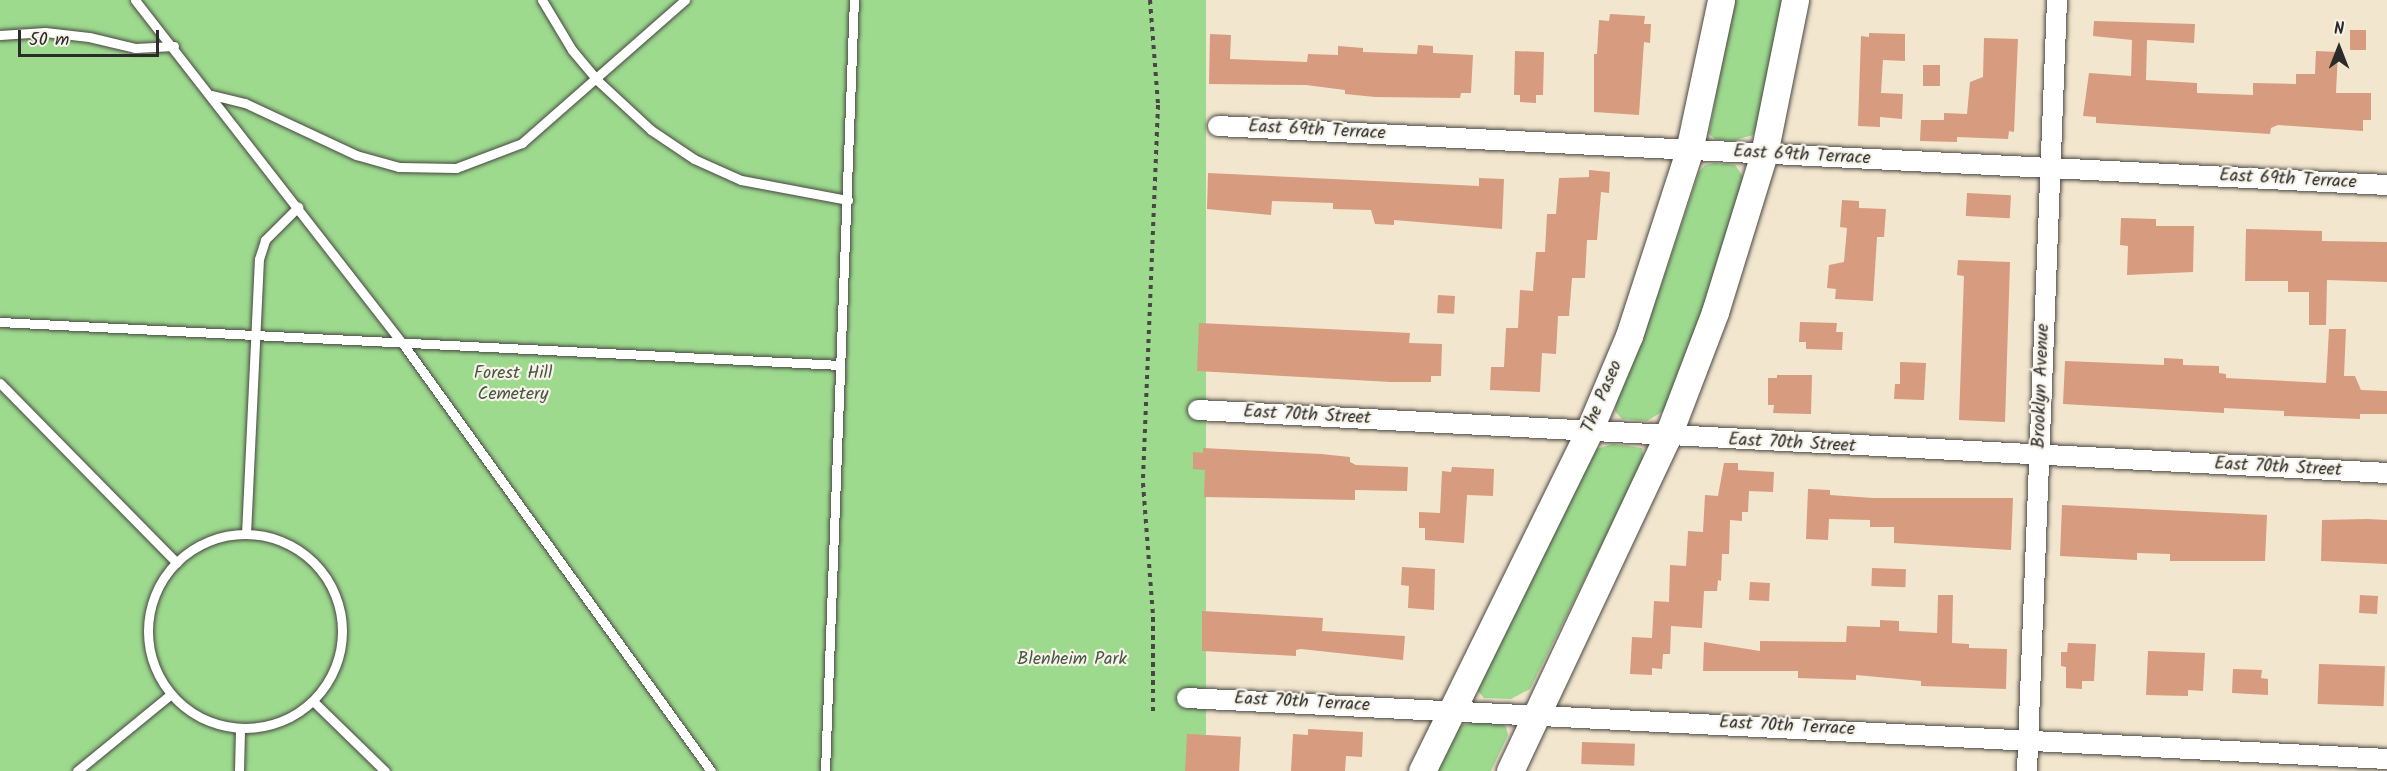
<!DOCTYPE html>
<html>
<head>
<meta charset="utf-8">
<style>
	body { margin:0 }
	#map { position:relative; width:2387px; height:771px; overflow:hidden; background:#f3e6ce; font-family:Kalam,sans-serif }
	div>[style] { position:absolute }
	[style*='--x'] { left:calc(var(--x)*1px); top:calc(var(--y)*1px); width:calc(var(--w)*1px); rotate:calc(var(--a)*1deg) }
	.green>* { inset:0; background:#9dda8e; transform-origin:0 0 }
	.building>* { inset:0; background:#d79b7f; transform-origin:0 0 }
	.path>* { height:4px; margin-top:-2px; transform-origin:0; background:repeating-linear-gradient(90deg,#494743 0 4.5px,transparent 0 9px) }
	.roads { filter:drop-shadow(0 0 2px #494743) drop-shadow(0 0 2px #494743) }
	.service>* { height:9px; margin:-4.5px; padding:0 4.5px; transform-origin:4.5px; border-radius:4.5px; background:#fff }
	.service>.ring { margin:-4.5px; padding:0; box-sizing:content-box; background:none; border:9px solid #fff; border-radius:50% }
	.minor>* { height:20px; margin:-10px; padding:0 10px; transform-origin:10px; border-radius:10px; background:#fff }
	.secondary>* { height:27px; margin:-13.5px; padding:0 13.5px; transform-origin:13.5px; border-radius:13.5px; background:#fff }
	span { translate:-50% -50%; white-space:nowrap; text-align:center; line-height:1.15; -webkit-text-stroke:4.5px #f7f3e8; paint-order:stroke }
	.street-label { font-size:18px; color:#2b2b2b }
	.park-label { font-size:18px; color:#485744 }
	.north { position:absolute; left:2309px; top:18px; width:60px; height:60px; -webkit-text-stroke:4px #f7f3e8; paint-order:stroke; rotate:0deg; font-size:16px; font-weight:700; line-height:24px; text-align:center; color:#2b2b2b }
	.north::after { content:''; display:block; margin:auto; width:21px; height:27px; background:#2b2b2b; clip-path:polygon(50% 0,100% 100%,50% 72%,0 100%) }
	.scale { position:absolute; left:18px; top:30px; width:141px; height:27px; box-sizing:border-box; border:3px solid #2b2b2b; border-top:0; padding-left:8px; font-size:18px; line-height:21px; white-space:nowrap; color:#2b2b2b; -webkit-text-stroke:4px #f7f3e8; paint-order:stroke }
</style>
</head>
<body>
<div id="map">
	<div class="green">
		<div style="left:0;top:0;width:1206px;height:771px"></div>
		<div style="clip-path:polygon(1734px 0,1782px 0,1758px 125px,1753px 135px,1732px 141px,1715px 139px,1709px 134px)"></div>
		<div style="clip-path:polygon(1715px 163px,1735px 165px,1744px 178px,1711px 291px,1665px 410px,1647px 421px,1622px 419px,1615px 411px,1616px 403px,1659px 292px,1699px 172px,1705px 165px)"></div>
		<div style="clip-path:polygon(1613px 444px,1642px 448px,1644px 460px,1530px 689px,1511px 699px,1484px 698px,1477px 690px,1478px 683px,1596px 449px)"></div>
		<div style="clip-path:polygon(1478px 721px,1501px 722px,1506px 727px,1508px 735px,1491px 771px,1436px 771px,1460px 726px)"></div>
	</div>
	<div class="building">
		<div style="clip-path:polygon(1610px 14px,1645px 16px,1644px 24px,1651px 24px,1650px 43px,1644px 42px,1639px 115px,1594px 112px,1594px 54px,1597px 54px,1599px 20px,1609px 21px)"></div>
		<div style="clip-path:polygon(2094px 21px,2195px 24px,2194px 43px,2147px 40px,2146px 80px,2197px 83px,2197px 93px,2253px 95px,2253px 83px,2296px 84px,2296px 74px,2315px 74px,2316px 51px,2338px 52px,2336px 93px,2371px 93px,2371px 120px,2363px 120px,2363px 131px,2278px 125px,2271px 128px,2270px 134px,2096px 123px,2096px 117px,2083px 116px,2089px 73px,2131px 76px,2132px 40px,2093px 36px)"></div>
		<div style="left:2350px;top:30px;width:16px;height:20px"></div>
		<div style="clip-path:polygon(1869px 33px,1905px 34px,1905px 61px,1883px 60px,1881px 93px,1903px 94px,1902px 119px,1880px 117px,1880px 127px,1858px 126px,1861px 36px,1869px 37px)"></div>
		<div style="clip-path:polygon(1210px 34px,1231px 35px,1230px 59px,1307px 62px,1308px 54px,1338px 55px,1338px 46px,1363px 48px,1363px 52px,1417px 54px,1418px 45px,1433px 46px,1433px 53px,1473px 55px,1471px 93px,1461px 93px,1460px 98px,1375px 97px,1345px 94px,1345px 90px,1306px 85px,1209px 84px)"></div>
		<div style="clip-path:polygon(1984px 38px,2018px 39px,2014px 132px,2009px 131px,2008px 139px,1957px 137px,1957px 142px,1920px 141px,1921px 120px,1944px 120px,1944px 113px,1967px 114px,1970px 82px,1983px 77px)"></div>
		<div style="clip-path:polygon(1515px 51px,1544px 52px,1543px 95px,1536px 95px,1536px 103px,1520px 102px,1520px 95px,1514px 95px)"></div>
		<div style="left:1923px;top:65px;width:17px;height:21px"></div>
		<div style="clip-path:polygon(1589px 170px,1610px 172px,1609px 193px,1601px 192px,1597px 240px,1587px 240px,1585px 278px,1572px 278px,1569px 316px,1558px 316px,1556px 354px,1542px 353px,1540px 392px,1490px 390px,1491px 367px,1504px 367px,1506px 328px,1518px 328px,1520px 290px,1533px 291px,1536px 252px,1545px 252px,1547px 214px,1556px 214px,1559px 178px,1589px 177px)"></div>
		<div style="clip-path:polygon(1208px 173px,1479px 186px,1479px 178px,1504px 179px,1502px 229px,1394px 220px,1394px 225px,1375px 224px,1371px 210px,1333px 209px,1333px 203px,1272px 201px,1271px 215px,1207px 209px)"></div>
		<div style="left:1967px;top:193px;width:44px;height:23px;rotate:3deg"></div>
		<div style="clip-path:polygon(1842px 200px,1859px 201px,1859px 208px,1886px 209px,1884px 237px,1877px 237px,1873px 301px,1835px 299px,1836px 289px,1827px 288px,1829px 265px,1844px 262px,1847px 228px,1840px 227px)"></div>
		<div style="clip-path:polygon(2121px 218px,2156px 219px,2156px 226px,2194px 226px,2193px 272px,2127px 275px,2128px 246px,2120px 245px)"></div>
		<div style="clip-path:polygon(2246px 229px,2322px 231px,2322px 241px,2387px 242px,2387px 282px,2327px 280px,2326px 325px,2309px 325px,2309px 292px,2288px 292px,2288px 281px,2245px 281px)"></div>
		<div style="clip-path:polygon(1958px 260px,2010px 262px,2005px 422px,1959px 420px,1964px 276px,1957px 275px)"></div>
		<div style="left:1438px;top:295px;width:17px;height:18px;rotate:3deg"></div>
		<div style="clip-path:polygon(1800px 322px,1837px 323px,1836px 332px,1843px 332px,1842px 350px,1806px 349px,1806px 342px,1799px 342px)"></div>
		<div style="clip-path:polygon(1199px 323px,1410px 333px,1409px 343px,1442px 344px,1441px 376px,1431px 376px,1431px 382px,1391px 382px,1197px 371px)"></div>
		<div style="clip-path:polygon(2329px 329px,2346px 329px,2344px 376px,2355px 376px,2361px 390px,2387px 391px,2387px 414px,2360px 414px,2360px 419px,2284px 416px,2284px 411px,2224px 408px,2224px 413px,2063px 404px,2065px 361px,2164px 365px,2164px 358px,2183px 359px,2183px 365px,2219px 366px,2219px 373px,2226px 374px,2226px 378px,2326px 383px)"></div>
		<div style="clip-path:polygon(1900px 362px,1926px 363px,1924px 400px,1894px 399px,1895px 384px,1900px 384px)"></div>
		<div style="clip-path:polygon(1777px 375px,1812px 375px,1811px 414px,1773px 413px,1774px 405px,1768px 405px,1768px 378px,1777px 378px)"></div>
		<div style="clip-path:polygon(1203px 448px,1321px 454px,1350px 457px,1350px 462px,1356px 465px,1408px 467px,1407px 491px,1355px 490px,1355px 500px,1204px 497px,1205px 470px,1193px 469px,1193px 452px,1203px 453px)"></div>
		<div style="clip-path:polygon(1724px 463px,1738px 463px,1738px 470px,1774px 472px,1773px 492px,1749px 491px,1748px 512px,1742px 512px,1742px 521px,1730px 520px,1729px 554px,1722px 554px,1721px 581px,1718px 580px,1717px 591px,1704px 591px,1702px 628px,1671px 626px,1670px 654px,1663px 654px,1662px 669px,1652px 668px,1652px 675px,1630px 674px,1632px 637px,1652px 638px,1654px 601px,1669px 602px,1670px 565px,1686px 566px,1688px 531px,1703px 532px,1705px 495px,1718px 496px)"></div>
		<div style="clip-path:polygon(1452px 467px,1494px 469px,1493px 496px,1467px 495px,1464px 543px,1425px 540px,1425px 528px,1419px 528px,1419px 512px,1440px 513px,1442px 471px,1451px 472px)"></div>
		<div style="clip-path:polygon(1808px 489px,1830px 490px,1830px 495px,1873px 498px,2013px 498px,2011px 550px,1894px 543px,1894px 527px,1870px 527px,1870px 520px,1829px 519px,1828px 540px,1806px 539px)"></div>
		<div style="clip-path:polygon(2062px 505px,2267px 515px,2265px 561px,2170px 561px,2170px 554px,2137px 553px,2137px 560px,2060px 556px)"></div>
		<div style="clip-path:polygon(2367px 519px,2387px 520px,2387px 564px,2321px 561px,2322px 520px)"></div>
		<div style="clip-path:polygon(1402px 567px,1435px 569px,1434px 610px,1408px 608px,1409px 586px,1401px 585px)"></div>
		<div style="left:1872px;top:568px;width:34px;height:18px;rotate:2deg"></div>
		<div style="left:1750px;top:582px;width:20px;height:18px;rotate:3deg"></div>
		<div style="clip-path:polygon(1938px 595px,1953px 595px,1952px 643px,1969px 644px,1969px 648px,2007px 649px,2006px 689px,1921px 686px,1921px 681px,1856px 675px,1856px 680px,1798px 678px,1798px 671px,1703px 671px,1704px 642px,1760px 651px,1760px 641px,1846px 642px,1847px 626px,1880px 627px,1880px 620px,1899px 621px,1899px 631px,1937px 633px)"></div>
		<div style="left:2360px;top:595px;width:18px;height:18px;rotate:3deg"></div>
		<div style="clip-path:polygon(1202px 611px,1323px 618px,1322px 631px,1405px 636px,1403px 660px,1301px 649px,1296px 650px,1296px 656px,1202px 651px)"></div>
		<div style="clip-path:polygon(2068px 643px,2096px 644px,2094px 681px,2082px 681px,2082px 689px,2066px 688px,2066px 667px,2061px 666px,2061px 652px,2067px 652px)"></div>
		<div style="clip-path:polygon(2148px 651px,2205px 653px,2203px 691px,2188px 690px,2188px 696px,2146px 695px)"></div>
		<div style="left:2319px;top:664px;width:66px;height:40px;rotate:2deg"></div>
		<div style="clip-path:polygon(2233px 669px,2262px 670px,2261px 678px,2268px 679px,2268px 695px,2232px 693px)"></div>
		<div style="clip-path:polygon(1308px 729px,1363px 732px,1362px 757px,1346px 756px,1345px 771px,1291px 771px,1293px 734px,1308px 735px)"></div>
		<div style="left:1187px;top:734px;width:54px;height:37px;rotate:3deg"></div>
		<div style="left:1582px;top:742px;width:53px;height:22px;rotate:2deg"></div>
	</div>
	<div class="path">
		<div style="--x:1150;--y:0;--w:105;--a:85.6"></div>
		<div style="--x:1158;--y:105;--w:378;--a:92.3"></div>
		<div style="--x:1143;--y:483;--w:134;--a:85.7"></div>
		<div style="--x:1153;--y:617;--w:94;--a:90"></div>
	</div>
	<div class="roads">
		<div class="service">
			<div style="--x:135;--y:0;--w:436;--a:52.1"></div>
			<div style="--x:403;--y:344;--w:526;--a:54.2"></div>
			<div style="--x:542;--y:0;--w:58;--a:59"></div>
			<div style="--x:572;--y:50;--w:39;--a:50"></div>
			<div style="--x:597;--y:80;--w:74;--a:42.8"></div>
			<div style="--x:651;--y:130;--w:52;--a:34"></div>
			<div style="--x:694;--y:159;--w:51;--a:24.1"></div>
			<div style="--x:741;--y:180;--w:109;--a:10.6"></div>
			<div style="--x:0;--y:35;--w:45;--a:-3.8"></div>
			<div style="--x:45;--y:32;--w:44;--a:6.5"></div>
			<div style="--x:89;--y:37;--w:47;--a:13.4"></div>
			<div style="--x:135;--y:48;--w:39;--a:-3"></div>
			<div style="--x:212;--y:95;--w:34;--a:14"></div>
			<div style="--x:245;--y:103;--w:123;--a:25.1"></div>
			<div style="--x:356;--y:155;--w:45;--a:15.6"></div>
			<div style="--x:399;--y:167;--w:57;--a:1"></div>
			<div style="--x:456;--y:168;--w:71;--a:-20.7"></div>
			<div style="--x:522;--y:143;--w:217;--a:-41.3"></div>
			<div style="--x:0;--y:322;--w:841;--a:2.93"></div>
			<div style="--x:0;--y:383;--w:252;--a:45.5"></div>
			<div class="ring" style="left:148px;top:534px;width:185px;height:185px"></div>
			<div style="--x:246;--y:534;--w:275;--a:-87.3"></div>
			<div style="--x:259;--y:259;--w:20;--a:-72"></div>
			<div style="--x:265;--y:240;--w:47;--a:-45"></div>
			<div style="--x:314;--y:702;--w:99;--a:44.2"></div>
			<div style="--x:77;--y:771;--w:120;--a:-39.3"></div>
			<div style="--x:239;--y:771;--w:42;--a:-88.6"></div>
			<div style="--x:825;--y:771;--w:772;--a:-87.85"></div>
		</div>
		<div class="minor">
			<div style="--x:1218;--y:126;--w:1170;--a:2.89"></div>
			<div style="--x:1198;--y:410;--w:1191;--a:3.03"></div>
			<div style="--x:1187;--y:698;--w:1202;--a:2.91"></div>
			<div style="--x:2027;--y:771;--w:772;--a:-87.77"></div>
		</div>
		<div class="secondary">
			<div style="--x:1422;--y:771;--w:377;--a:-63.8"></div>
			<div style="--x:1588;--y:433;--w:105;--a:-67.1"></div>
			<div style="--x:1629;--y:336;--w:194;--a:-72"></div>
			<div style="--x:1689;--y:151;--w:154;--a:-78"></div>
			<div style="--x:1510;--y:771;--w:368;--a:-64.8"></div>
			<div style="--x:1667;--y:438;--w:135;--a:-69.1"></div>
			<div style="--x:1715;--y:312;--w:165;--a:-72.8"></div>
			<div style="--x:1764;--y:154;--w:157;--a:-78.6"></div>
		</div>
	</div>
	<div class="street-label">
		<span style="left:1317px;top:131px;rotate:3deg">East 69th Terrace</span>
		<span style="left:1802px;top:156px;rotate:3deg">East 69th Terrace</span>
		<span style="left:2288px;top:180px;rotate:3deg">East 69th Terrace</span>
		<span style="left:2042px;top:386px;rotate:-88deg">Brooklyn Avenue</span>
		<span style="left:1603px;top:397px;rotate:-67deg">The Paseo</span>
		<span style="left:1307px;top:416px;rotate:3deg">East 70th Street</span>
		<span style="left:1792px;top:444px;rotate:3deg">East 70th Street</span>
		<span style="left:2278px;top:468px;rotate:3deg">East 70th Street</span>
		<span style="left:1302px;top:703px;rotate:3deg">East 70th Terrace</span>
		<span style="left:1787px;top:727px;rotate:3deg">East 70th Terrace</span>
	</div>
	<div class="park-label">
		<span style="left:513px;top:385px">Forest Hill<br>Cemetery</span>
		<span style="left:1072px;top:660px">Blenheim Park</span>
	</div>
	<div class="north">N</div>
	<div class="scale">50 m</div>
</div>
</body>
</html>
